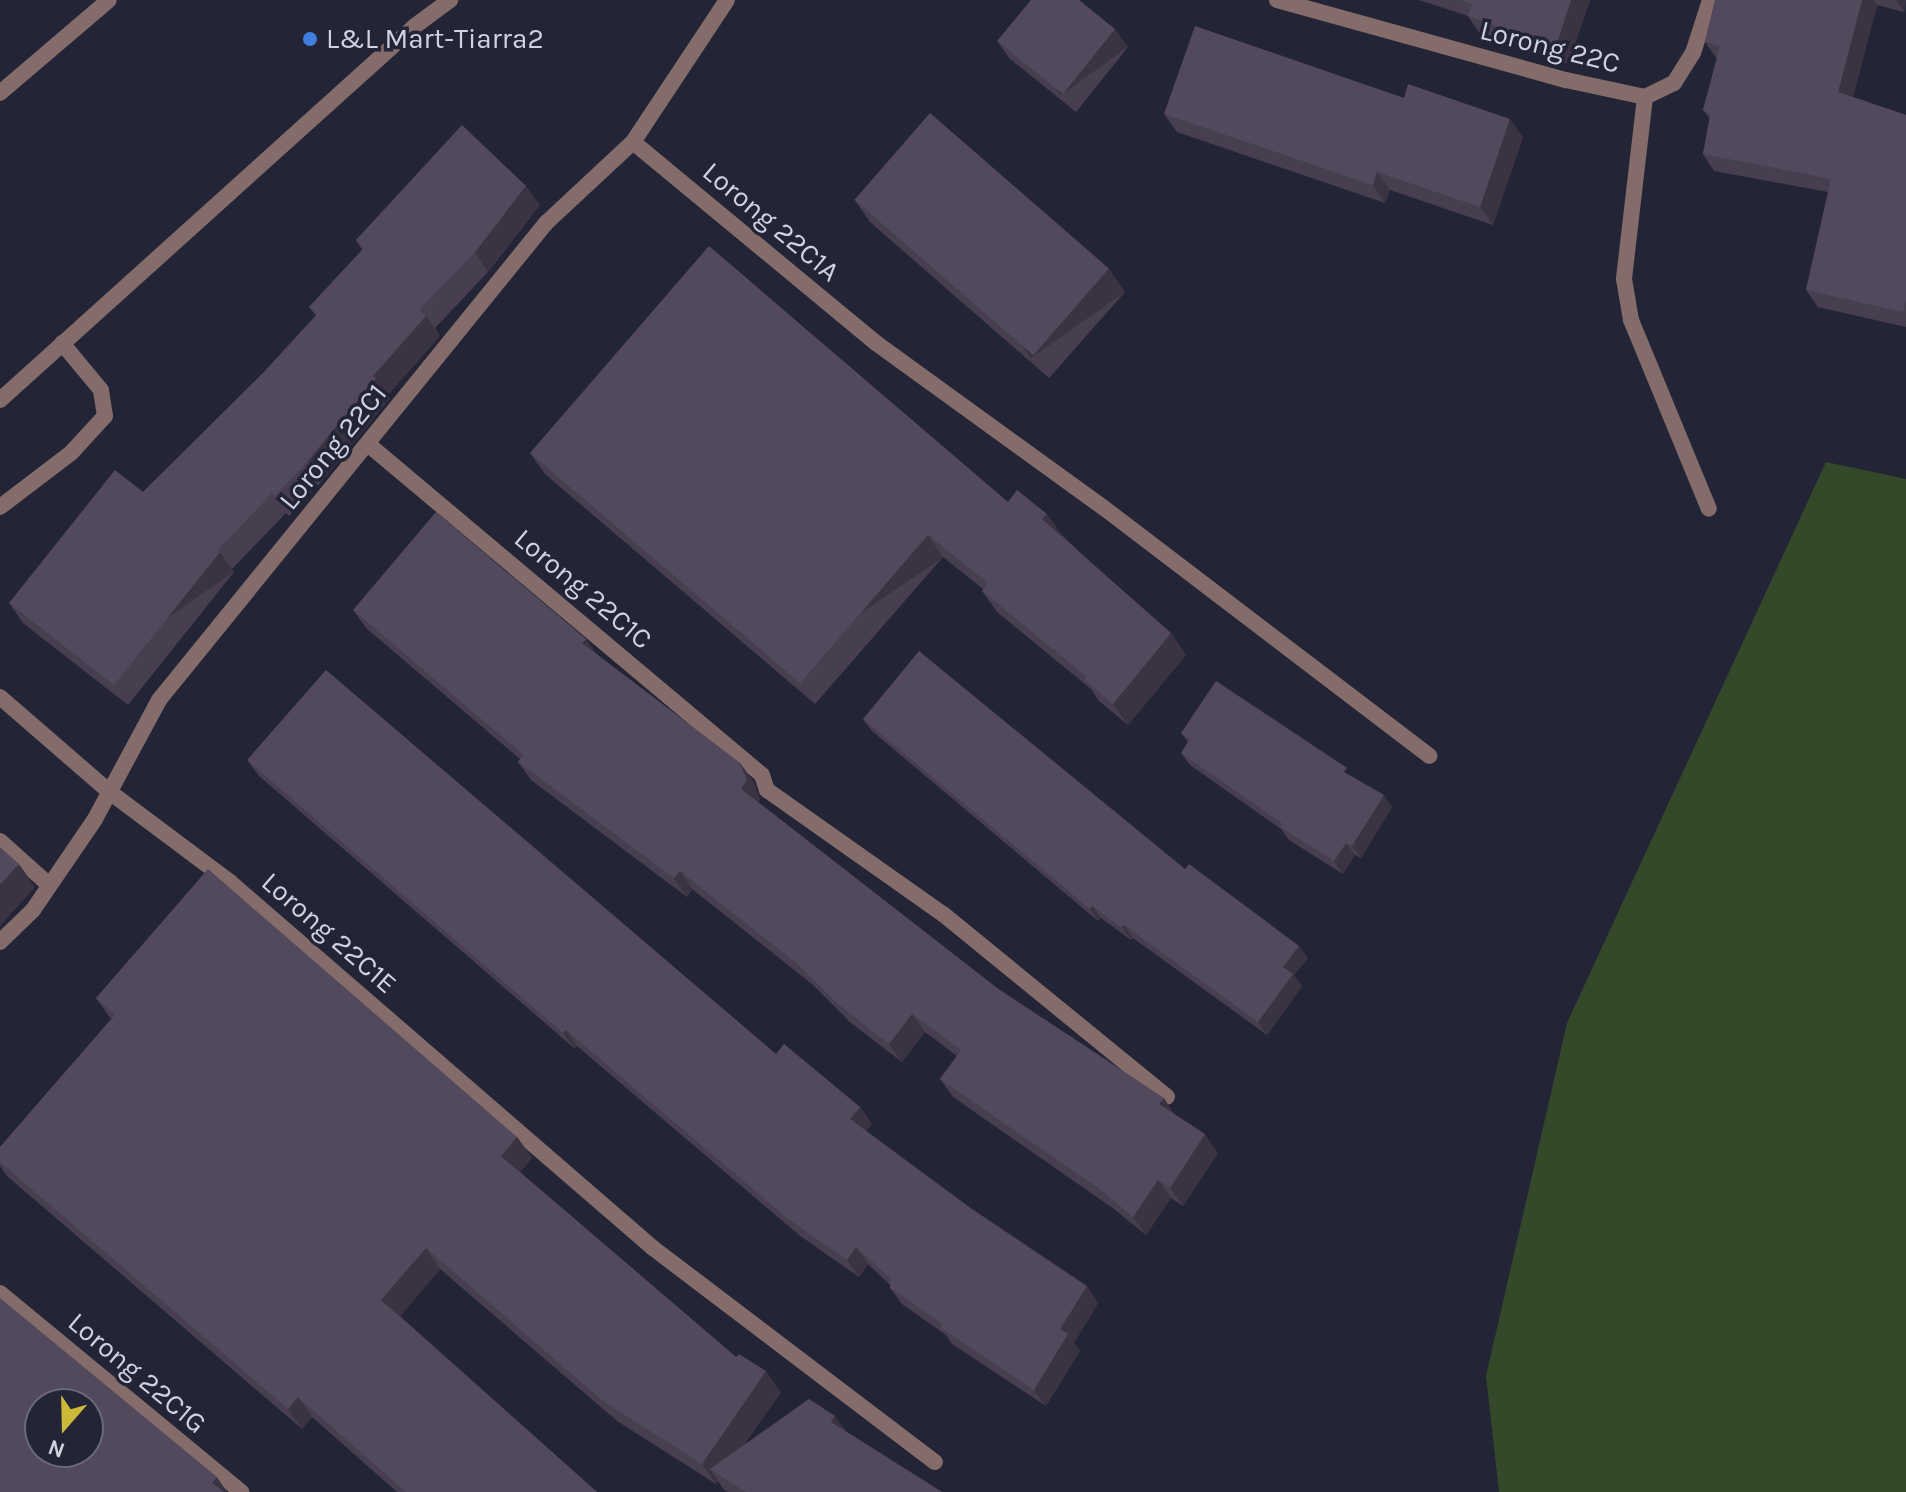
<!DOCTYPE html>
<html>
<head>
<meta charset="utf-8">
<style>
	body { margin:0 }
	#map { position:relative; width:1906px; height:1492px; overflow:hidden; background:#232537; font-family:Karla,sans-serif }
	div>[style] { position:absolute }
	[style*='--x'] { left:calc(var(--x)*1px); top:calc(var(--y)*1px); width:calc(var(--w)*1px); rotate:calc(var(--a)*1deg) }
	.green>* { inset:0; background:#334929 }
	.lane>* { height:16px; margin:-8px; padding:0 8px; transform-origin:8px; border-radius:8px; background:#836c6a }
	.street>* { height:16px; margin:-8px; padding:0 8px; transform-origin:8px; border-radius:8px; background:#836c6a }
	.wall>* { inset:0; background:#473f50 }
	.shaded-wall>* { inset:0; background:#3a3341; transform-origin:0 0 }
	.building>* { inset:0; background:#53495d; transform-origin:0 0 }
	.dots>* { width:22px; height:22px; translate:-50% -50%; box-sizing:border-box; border:4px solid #232537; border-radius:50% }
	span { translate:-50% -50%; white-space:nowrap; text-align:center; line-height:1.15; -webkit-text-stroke:7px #232537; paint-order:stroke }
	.poi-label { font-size:28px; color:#d0d2de }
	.left { translate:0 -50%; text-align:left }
	.street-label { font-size:28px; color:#d0d2de }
	.north { position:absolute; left:24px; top:1388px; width:80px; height:80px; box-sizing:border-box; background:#232537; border:2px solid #686a7a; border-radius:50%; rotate:200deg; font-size:22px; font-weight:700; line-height:32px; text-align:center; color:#d0d2de }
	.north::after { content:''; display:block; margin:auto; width:28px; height:36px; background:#ccb939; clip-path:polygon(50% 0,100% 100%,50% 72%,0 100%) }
</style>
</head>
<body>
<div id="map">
	<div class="green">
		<div style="clip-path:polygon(1826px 462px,1906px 479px,1906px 1492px,1499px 1492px,1486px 1376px,1567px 1023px)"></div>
	</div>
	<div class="lane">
		<div style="--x:0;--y:93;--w:143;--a:-40.5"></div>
		<div style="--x:1645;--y:97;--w:183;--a:96.6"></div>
		<div style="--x:1624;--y:279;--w:42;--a:80.3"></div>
		<div style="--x:1631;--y:320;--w:204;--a:67.6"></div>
		<div style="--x:0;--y:400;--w:559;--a:-42.03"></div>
		<div style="--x:415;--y:26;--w:44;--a:-36.6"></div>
		<div style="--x:0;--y:507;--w:89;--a:-37.3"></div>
		<div style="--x:71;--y:453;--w:50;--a:-47.4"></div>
		<div style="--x:105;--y:416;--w:26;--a:-99"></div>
		<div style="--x:101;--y:390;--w:61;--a:-129.7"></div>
	</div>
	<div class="street">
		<div style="--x:1277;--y:0;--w:300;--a:15.5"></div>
		<div style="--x:1566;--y:80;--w:81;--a:12.1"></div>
		<div style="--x:1645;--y:97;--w:32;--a:-26"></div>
		<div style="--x:1674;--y:83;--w:36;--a:-58"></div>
		<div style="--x:1693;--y:53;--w:56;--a:-72.2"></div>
		<div style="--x:633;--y:142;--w:315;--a:39.6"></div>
		<div style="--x:876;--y:343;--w:281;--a:35.9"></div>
		<div style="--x:1104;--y:508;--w:409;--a:37.3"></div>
		<div style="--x:369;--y:445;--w:513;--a:40.02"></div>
		<div style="--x:762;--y:775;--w:16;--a:72"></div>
		<div style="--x:767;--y:790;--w:215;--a:35.2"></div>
		<div style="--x:943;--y:914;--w:289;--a:39.2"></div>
		<div style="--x:0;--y:697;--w:147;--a:40.9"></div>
		<div style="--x:111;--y:793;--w:149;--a:36.8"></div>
		<div style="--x:230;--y:882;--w:559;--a:40.87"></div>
		<div style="--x:653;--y:1248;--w:354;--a:37.2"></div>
		<div style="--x:0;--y:841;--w:66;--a:41.9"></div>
		<div style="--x:0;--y:942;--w:46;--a:-44.1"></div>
		<div style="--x:33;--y:910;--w:110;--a:-55.7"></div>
		<div style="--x:95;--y:819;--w:135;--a:-61.7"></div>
		<div style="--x:159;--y:700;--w:614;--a:-50.95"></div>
		<div style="--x:546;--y:223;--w:119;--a:-43"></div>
		<div style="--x:633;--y:142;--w:170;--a:-56.5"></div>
		<div style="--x:0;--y:1293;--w:313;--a:39.5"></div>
	</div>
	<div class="wall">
		<div style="clip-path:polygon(1419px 0,1590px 0,1568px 64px,1480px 34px,1468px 16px)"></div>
		<div style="clip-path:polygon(1715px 0,1906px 0,1904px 12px,1877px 5px,1853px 97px,1906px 115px,1906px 327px,1818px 307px,1806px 290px,1828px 192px,1714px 171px,1703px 154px,1710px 119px,1703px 110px,1717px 59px,1705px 42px)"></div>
		<div style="clip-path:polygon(997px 41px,1128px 47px,1076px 112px,1010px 59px)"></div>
		<div style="clip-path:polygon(1404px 98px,1523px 137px,1493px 225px,1390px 190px,1385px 203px,1177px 132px,1164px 114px)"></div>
		<div style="clip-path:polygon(854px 199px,1109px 269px,1125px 292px,1049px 378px,870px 222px)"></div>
		<div style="clip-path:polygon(540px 205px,488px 272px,435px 328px,440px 336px,388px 395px,390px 398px,322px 481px,289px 516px,286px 513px,232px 569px,234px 572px,128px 705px,23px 623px,9px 603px,143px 492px,264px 372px,316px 316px,309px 307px,362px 250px,356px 240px)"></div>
		<div style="clip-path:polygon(530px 453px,1008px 502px,1062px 535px,1186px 655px,1128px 725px,1099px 701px,1091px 689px,997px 612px,982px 591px,983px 589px,943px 557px,815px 704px,545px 474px)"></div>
		<div style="clip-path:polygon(353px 610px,586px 639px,596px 654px,740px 763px,753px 781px,760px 799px,758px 802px,997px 988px,1175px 1115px,1218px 1153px,1183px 1206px,1171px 1198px,1146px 1235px,1114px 1209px,953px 1097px,940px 1079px,957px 1056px,925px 1032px,902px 1062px,851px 1023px,812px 984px,692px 889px,687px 897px,531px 780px,518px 762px,520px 759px,366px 628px)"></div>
		<div style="clip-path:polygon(863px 719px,1308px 958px,1294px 975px,1302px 986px,1267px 1035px,1133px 938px,1131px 940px,1101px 918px,1098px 921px,872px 731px)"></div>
		<div style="clip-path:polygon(1181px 733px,1353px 777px,1392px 807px,1361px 858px,1355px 855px,1343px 874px,1289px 840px,1281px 829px,1190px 765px,1181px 753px,1188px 742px)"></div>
		<div style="clip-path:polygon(247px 760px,776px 1054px,860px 1107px,872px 1124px,866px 1131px,1098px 1303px,1074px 1343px,1080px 1351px,1046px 1406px,952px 1344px,946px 1335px,902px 1304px,890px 1288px,890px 1285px,868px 1264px,859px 1277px,799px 1235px,577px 1046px,575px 1049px,259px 776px)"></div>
		<div style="clip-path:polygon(96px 998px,517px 1137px,532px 1158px,520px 1172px,736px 1357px,781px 1392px,744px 1445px,847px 1432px,942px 1492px,728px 1492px,724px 1490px,718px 1481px,716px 1484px,617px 1421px,440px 1269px,400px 1316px,597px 1492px,397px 1492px,312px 1417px,302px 1429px,7px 1176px,0 1166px,0 1147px,111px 1019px)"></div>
	</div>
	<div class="shaded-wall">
		<div style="clip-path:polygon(1571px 0,1590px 0,1568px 64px,1556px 46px)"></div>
		<div style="clip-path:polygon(1862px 0,1873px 0,1877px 5px,1850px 108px,1838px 92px)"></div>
		<div style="clip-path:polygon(1896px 0,1906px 0,1904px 12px)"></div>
		<div style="left:1115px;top:29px;width:22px;height:83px;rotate:54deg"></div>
		<div style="clip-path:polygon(1510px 119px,1523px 137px,1493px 225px,1480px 207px)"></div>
		<div style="clip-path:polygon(1377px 172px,1390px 190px,1385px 203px,1373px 185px)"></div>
		<div style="clip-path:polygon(526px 186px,540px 205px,488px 272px,475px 252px)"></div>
		<div style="left:1109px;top:269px;width:28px;height:115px;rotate:55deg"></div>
		<div style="clip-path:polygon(426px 316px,440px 336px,388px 395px,390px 398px,322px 481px,308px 461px,373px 376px)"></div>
		<div style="left:1047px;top:514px;width:26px;height:7px;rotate:54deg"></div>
		<div style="left:928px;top:535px;width:27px;height:196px;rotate:56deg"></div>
		<div style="left:220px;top:552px;width:24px;height:170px;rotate:55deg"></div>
		<div style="clip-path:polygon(1171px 633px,1186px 655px,1128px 725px,1113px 704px)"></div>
		<div style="clip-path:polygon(586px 639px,599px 657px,582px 643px)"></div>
		<div style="clip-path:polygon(740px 763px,753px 781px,760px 799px,754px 807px,741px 789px)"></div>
		<div style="clip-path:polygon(1384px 795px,1392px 807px,1361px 858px,1352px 846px)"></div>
		<div style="clip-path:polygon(1346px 843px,1355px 855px,1343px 874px,1334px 861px)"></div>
		<div style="clip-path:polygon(19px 864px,35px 887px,0 926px,0 885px)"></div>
		<div style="clip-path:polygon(680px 871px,692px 889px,687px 897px,674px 878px)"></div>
		<div style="clip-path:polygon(1092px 906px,1101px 918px,1098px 921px,1090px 909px)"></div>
		<div style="clip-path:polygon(1124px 925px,1133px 938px,1131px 940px,1122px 928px)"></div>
		<div style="clip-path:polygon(1299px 946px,1308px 958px,1294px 975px,1302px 986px,1267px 1035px,1258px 1022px,1283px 967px)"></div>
		<div style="clip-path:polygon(912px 1014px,925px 1032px,902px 1062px,889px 1044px)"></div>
		<div style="clip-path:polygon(566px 1030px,577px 1046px,575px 1049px,563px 1033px)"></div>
		<div style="clip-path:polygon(1164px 1098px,1176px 1117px,1159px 1104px)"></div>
		<div style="clip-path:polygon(860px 1107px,872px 1124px,862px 1136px,850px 1119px)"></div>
		<div style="clip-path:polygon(1205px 1134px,1218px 1153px,1183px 1206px,1170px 1188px)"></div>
		<div style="clip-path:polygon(517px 1137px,532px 1158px,516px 1176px,501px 1156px)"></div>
		<div style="clip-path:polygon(1158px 1180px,1171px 1198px,1146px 1235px,1133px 1217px)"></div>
		<div style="clip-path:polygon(856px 1247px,868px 1264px,859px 1277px,847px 1260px)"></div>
		<div style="clip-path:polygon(426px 1248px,440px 1269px,396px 1321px,381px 1300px)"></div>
		<div style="clip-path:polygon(1087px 1286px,1098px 1303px,1074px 1343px,1080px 1351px,1046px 1406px,1034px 1390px,1060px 1329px)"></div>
		<div style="clip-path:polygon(766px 1371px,781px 1392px,722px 1476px,710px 1469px,718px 1481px,716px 1484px,702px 1464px)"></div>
		<div style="clip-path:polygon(298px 1397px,312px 1417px,302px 1429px,288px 1409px)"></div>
		<div style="clip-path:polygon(835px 1416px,850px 1436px,831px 1422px)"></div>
		<div style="clip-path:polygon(217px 1477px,227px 1492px,218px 1492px,212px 1483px)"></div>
	</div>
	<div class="building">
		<div style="clip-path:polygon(1031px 0,1079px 0,1115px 29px,1063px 94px,997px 41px)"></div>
		<div style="clip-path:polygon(1460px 0,1571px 0,1556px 46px,1468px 16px,1472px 4px)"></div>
		<div style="clip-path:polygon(1715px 0,1862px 0,1838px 92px,1906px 115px,1906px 300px,1903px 312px,1806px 290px,1831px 179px,1703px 154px,1710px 115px,1703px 110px,1720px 46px,1705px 42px)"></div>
		<div style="clip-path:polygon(1195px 26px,1404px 98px,1408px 84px,1510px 119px,1480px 207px,1377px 172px,1373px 185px,1164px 114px)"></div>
		<div style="left:930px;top:113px;width:237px;height:115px;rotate:41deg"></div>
		<div style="clip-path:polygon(462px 125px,526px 186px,475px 252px,419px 310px,426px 316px,373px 376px,376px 378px,308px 461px,275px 496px,272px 493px,218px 550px,220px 552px,114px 685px,9px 603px,115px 470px,143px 492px,264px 372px,317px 314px,309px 307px,364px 248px,356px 240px)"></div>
		<div style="clip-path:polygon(709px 246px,1008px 502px,1017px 490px,1047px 514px,1042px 519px,1171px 633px,1113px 704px,1085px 680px,1087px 677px,982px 591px,988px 583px,928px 535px,800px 683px,530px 453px)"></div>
		<div style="clip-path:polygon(436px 512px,586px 639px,582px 643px,740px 763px,747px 780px,741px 789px,997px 988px,1164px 1098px,1159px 1104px,1205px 1134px,1170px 1188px,1158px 1180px,1133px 1217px,1101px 1190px,940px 1079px,961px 1050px,912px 1014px,889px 1044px,838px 1004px,800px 966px,680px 871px,674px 878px,518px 762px,524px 755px,353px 610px)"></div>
		<div style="clip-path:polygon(919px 651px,1185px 869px,1189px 864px,1299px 946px,1283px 967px,1293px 974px,1258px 1022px,1124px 925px,1122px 928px,1092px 906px,1090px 909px,863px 719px)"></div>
		<div style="clip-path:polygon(326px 670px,776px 1054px,784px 1044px,860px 1107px,850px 1119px,972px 1209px,1087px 1286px,1060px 1329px,1068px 1334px,1034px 1390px,941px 1328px,943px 1324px,890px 1288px,891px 1279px,856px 1247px,847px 1260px,787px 1218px,566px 1030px,563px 1033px,247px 760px)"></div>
		<div style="clip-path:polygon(1216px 681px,1347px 768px,1344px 772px,1384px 795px,1352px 846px,1346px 843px,1334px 861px,1280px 827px,1283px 824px,1181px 753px,1190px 739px,1181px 733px)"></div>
		<div style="clip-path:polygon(0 847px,19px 864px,0 885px)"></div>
		<div style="clip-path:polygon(208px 869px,517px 1137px,501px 1156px,736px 1357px,739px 1354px,766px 1371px,702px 1464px,603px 1401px,426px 1248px,381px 1300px,597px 1492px,406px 1492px,298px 1397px,288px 1409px,0 1162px,0 1147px,115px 1015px,96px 998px)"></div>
		<div style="clip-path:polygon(evenodd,0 1298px,217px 1477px,212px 1483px,224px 1492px,0 1492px,0 1298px,40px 1404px,88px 1404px,88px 1452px,40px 1452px,40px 1404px)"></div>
		<div style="clip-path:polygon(809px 1399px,835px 1416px,831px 1422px,942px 1492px,746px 1492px,710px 1469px)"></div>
	</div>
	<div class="dots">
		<div style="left:310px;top:39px;background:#3f7fe0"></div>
	</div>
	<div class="poi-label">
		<span class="left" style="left:326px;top:39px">L&amp;L Mart-Tiarra2</span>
	</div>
	<div class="street-label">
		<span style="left:1550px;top:47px;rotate:14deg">Lorong 22C</span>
		<span style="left:771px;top:222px;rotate:40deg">Lorong 22C1A</span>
		<span style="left:333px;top:447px;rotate:-51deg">Lorong 22C1</span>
		<span style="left:583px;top:589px;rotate:40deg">Lorong 22C1C</span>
		<span style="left:329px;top:933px;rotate:41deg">Lorong 22C1E</span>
		<span style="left:137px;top:1373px;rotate:40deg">Lorong 22C1G</span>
	</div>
	<div class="north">N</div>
</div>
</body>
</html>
